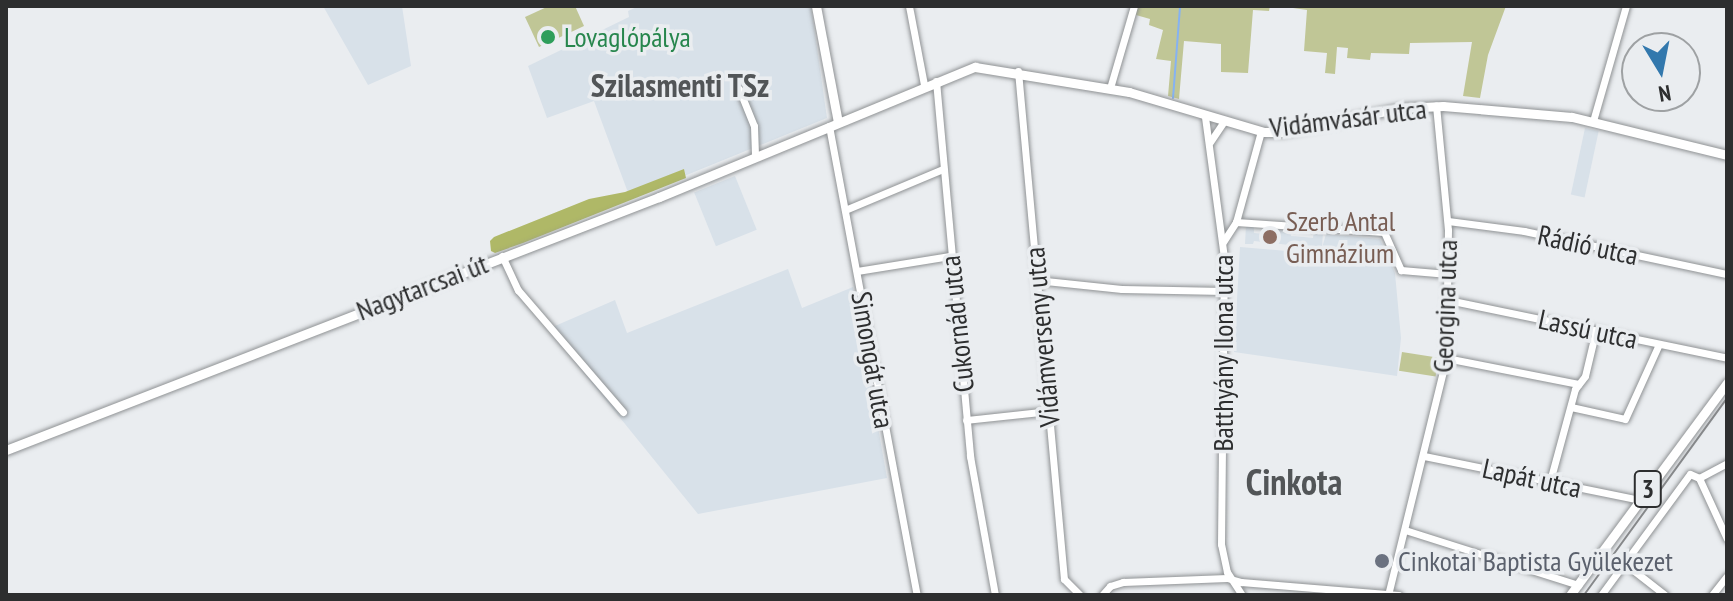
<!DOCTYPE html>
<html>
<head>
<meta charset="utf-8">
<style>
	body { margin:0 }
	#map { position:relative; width:1733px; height:601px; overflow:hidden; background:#eaedf0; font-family:"PT Sans Narrow",sans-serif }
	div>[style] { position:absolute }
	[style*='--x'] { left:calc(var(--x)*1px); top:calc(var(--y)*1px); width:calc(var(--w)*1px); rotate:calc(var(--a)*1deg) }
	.built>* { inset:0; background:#d8e1e9; transform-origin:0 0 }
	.green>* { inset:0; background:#c0c696; transform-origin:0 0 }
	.forest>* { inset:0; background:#afb867 }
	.stream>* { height:2px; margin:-1px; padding:0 1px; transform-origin:1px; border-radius:1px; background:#85b2f3 }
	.roads { filter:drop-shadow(0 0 2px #8f9294) drop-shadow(0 0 2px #8f9294) }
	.minor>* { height:7px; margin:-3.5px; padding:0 3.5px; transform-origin:3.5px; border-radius:3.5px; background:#fff }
	.major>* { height:9px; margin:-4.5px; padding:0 4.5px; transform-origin:4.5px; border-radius:4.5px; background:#fff }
	.tram>* { height:2px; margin:-1px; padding:0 1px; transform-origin:1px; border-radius:1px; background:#86888a }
	.dots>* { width:22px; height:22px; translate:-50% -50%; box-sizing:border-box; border:4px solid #eaedf0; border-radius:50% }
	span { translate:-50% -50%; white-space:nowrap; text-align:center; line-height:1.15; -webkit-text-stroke:7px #eaedf0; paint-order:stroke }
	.shield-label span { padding:2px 6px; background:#eaedf0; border:2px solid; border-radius:6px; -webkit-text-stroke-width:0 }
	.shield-label { font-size:26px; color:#2d2e2f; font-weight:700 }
	.leisure-label { font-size:28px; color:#27864d }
	.left { translate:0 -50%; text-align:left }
	.street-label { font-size:28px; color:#2d2e2f }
	.education-label { font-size:28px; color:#785e54 }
	.worship-label { font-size:28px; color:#5b616d }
	.quarter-label { font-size:32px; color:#525557; font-weight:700 }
	.district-label { font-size:36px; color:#525557; font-weight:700 }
	.frame { position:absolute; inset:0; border:8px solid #2d2e2f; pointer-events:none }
	.north { position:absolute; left:1621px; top:32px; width:80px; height:80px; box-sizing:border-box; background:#eaedf0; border:2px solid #9ea1a3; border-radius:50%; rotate:170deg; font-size:22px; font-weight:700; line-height:32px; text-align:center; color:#2d2e2f }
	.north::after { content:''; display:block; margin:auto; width:28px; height:36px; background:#3278ad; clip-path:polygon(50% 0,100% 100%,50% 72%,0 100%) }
</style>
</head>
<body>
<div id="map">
	<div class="built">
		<div style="clip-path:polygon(323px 6px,402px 6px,411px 66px,368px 85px)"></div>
		<div style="clip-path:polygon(639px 6px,811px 6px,827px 118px,630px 198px,594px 101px,547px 118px,528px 66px,629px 17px,628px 11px)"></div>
		<div style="left:1585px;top:128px;width:14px;height:68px;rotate:12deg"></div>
		<div style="left:735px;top:176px;width:58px;height:44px;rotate:68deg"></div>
		<div style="clip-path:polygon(1246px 225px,1254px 225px,1254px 233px,1276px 235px,1277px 227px,1292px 228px,1291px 236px,1304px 237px,1313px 238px,1314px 230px,1323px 231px,1322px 248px,1326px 234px,1380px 239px,1395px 273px,1401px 338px,1397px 376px,1234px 352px,1240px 247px,1321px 254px,1323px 249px,1254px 241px,1253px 244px,1245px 244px)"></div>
		<div style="clip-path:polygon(788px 269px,802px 308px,853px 287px,887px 478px,698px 514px,548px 329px,615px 300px,627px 333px)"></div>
	</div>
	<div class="green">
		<div style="clip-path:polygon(549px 6px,575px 6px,584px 26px,539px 47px,525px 17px)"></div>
		<div style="clip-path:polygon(1138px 6px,1270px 6px,1269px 11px,1253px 10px,1248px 73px,1221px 72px,1221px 44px,1184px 41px,1179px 99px,1168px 96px,1171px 61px,1156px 59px,1163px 30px,1149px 25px,1150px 19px,1136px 15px)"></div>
		<div style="clip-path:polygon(1279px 6px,1506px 6px,1488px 55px,1480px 98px,1463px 96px,1472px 42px,1410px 43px,1409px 54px,1371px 53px,1370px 60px,1347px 58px,1348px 48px,1337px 47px,1335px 74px,1325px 73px,1327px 53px,1304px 51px,1307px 10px)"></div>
		<div style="left:1402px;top:352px;width:37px;height:19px;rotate:9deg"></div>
	</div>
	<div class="forest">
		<div style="clip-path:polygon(684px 169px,686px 178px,523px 243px,495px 253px,491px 251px,490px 241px,494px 237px,589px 199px,625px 192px)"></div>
	</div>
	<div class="stream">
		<div style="--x:1173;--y:98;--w:92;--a:-85.6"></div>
	</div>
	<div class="roads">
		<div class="minor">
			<div style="--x:909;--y:6;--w:80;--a:79.2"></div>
			<div style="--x:1018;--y:71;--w:510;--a:84.83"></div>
			<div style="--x:1064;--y:579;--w:23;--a:45"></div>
			<div style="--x:936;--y:81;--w:377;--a:84.8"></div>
			<div style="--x:970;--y:456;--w:141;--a:79.8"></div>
			<div style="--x:1110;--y:88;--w:85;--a:-73.7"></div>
			<div style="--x:739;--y:89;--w:40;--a:68"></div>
			<div style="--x:754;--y:126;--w:29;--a:88"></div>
			<div style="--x:1205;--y:117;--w:141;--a:82.3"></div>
			<div style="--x:1224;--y:257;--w:287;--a:90.6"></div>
			<div style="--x:1221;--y:544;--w:29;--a:78"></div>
			<div style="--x:1227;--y:572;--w:27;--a:57"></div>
			<div style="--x:1593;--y:121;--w:120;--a:-74"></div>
			<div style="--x:829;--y:126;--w:477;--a:79.4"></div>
			<div style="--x:1210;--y:142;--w:25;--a:-56"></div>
			<div style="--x:845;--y:210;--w:106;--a:-22.7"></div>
			<div style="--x:1448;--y:221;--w:77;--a:7.5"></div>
			<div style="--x:1524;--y:231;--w:208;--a:12"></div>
			<div style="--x:1236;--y:222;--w:148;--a:3.9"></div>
			<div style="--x:1384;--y:232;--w:42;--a:65.9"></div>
			<div style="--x:1401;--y:270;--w:47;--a:4.9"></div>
			<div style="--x:1223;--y:242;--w:24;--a:-57"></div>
			<div style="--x:1236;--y:222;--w:94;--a:-74.6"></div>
			<div style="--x:502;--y:256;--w:38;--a:65"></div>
			<div style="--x:518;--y:290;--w:161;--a:49.3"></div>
			<div style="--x:857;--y:271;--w:94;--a:-9.2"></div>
			<div style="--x:1036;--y:280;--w:86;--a:6"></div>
			<div style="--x:1122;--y:289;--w:102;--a:1.1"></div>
			<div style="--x:1448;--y:300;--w:285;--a:11.7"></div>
			<div style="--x:1446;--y:358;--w:135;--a:11.1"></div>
			<div style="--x:1571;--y:407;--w:55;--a:12.5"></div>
			<div style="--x:1625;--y:419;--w:82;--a:-65.6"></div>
			<div style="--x:966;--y:420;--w:83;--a:-6.2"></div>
			<div style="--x:1424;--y:456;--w:220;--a:11.5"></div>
			<div style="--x:1699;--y:478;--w:32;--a:-28"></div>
			<div style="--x:1550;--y:481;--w:95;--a:-74.8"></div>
			<div style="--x:1575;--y:389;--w:16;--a:-52"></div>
			<div style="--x:1585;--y:376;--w:47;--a:-76.6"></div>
			<div style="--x:1405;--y:530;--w:182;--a:17.6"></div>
			<div style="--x:1624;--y:563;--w:52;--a:38"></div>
			<div style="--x:1102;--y:595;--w:12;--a:-48"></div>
			<div style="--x:1110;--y:586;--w:14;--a:-17"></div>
			<div style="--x:1123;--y:582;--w:104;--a:-2.2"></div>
			<div style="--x:1227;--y:578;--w:15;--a:16"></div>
			<div style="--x:1241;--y:582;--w:158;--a:4.7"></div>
			<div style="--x:1388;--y:595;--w:244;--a:-76.2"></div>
			<div style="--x:1446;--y:358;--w:128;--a:-89.1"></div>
			<div style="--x:1448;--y:230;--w:125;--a:-95.5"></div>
			<div style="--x:1601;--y:595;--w:150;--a:-53.7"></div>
			<div style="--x:1690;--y:474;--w:10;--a:24"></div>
			<div style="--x:1699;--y:478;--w:67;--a:65.3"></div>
			<div style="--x:1712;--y:595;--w:24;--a:-52"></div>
		</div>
		<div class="major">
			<div style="--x:816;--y:6;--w:118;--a:79.3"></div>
			<div style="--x:6;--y:450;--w:700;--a:-21.18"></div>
			<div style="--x:659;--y:197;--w:342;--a:-22.4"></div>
			<div style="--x:975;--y:67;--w:156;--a:9.2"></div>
			<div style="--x:1129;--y:92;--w:141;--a:16.5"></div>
			<div style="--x:1264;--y:132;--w:17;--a:0"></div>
			<div style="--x:1281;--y:132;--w:122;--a:-11.3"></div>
			<div style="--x:1401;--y:108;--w:42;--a:-2.7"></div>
			<div style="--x:1443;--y:106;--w:129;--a:4.9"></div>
			<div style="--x:1572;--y:117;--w:160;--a:13.8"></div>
			<div style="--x:1570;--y:595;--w:264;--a:-53.5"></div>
		</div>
	</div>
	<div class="tram">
		<div style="--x:1584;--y:595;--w:243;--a:-54"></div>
	</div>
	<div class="dots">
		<div style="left:548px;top:37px;background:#2e9e5b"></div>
		<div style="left:1270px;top:237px;background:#8d6e63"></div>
		<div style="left:1382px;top:561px;background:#6b7280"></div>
	</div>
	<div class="shield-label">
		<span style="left:1648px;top:489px">3</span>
	</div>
	<div class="leisure-label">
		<span class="left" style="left:564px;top:37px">Lovaglópálya</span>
	</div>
	<div class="street-label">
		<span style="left:1348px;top:118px;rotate:-7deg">Vidámvásár utca</span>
		<span style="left:1588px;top:245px;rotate:12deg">Rádió utca</span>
		<span style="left:422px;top:287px;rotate:-21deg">Nagytarcsai út</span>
		<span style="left:1445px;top:306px;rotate:-88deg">Georgina utca</span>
		<span style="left:957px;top:324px;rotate:-96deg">Cukornád utca</span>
		<span style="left:1588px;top:329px;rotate:12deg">Lassú utca</span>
		<span style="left:1042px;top:337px;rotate:-95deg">Vidámverseny utca</span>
		<span style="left:1223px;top:353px;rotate:-90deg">Batthyány Ilona utca</span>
		<span style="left:873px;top:360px;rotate:80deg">Simongát utca</span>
		<span style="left:1532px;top:478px;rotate:12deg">Lapát utca</span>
	</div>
	<div class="education-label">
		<span class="left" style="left:1286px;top:237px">Szerb Antal<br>Gimnázium</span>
	</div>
	<div class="worship-label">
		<span class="left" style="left:1398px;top:561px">Cinkotai Baptista Gyülekezet</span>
	</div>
	<div class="quarter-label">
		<span style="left:680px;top:85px">Szilasmenti TSz</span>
	</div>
	<div class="district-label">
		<span style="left:1294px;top:482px">Cinkota</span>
	</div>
	<div class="frame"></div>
	<div class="north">N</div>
</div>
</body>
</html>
